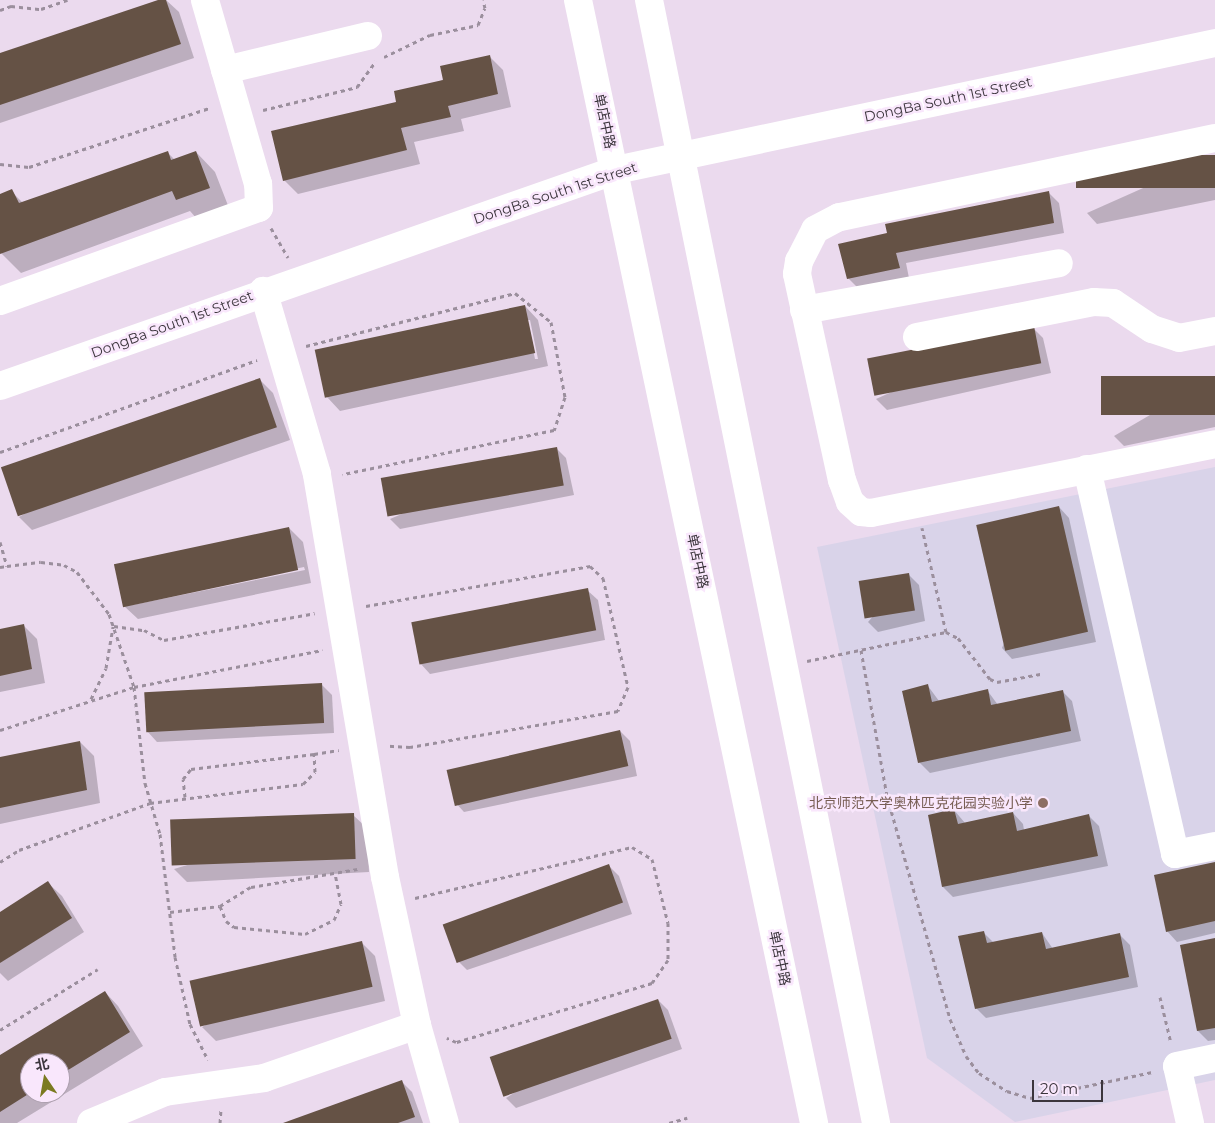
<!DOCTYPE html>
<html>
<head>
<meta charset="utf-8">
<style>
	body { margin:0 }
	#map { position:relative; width:1215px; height:1123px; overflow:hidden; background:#ebdaee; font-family:Montserrat,"Noto Sans SC",sans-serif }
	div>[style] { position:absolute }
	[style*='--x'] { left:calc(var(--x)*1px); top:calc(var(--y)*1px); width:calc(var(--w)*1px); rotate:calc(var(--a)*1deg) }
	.education>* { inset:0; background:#d9d3e9 }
	.shadow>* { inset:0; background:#0003 }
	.building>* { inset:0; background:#655245; transform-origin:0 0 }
	.path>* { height:3px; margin-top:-1.5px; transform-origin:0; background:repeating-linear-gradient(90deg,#9b8f9d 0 4px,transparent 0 8px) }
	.minor>* { height:28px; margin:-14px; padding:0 14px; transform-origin:14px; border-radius:14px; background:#fff }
	.dots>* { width:14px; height:14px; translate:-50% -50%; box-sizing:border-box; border:2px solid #f9e7fc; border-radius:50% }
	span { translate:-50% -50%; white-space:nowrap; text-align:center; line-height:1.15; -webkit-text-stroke:5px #f9e7fc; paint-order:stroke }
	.street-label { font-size:14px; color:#3b353c }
	.education-label { font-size:14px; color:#785e54 }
	.right { translate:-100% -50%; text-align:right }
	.north { position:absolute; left:20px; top:1053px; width:50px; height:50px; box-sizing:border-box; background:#f9e7fc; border:1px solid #ada0af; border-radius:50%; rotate:348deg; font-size:14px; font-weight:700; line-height:20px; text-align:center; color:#3b353c }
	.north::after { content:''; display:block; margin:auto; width:18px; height:22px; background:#7b7a21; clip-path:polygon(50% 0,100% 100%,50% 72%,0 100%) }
	.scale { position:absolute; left:1032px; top:1080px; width:71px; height:22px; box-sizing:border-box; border:2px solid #3b353c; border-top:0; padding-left:6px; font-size:15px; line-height:18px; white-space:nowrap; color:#3b353c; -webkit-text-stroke:4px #f9e7fc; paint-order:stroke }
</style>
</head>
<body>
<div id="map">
	<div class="education">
		<div style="clip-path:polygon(1215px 467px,1215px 1080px,1015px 1122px,927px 1058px,817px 547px)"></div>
	</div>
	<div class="shadow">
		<div style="clip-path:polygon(162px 0,166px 0,179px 12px,194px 58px,0 123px,0 54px)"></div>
		<div style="clip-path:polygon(489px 56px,503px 70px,511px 107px,461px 119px,464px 131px,414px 142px,420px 164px,298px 194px,284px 180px,397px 103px)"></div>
		<div style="clip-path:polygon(167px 152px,175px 160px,196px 152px,215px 172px,229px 208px,197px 219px,190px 211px,21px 273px,1px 253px,0 195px,11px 191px,23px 203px)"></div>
		<div style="clip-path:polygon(1215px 156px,1215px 200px,1097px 224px,1087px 213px)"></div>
		<div style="clip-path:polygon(1049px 193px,1059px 203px,1064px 233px,906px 263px,909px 278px,859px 289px,848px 278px,888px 234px)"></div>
		<div style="clip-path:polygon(evenodd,525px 306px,538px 320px,548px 366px,340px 411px,327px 397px,525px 306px,527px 320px,530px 320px,538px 359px,535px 359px,527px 320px)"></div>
		<div style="clip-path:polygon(1033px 328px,1043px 338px,1051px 373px,887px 410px,876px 399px)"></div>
		<div style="clip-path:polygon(1215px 377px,1215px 427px,1124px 446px,1114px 436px)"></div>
		<div style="clip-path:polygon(259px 379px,273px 393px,290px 440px,32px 530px,19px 517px)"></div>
		<div style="clip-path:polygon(556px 448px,566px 458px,574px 495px,400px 529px,390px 519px)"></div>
		<div style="clip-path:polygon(1059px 507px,1069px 518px,1096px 642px,1012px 659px,1002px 648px)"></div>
		<div style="clip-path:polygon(evenodd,289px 528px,303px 542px,311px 583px,138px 619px,124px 606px,289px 528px,304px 567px,305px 570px,132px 605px,132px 603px,304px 567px)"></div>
		<div style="clip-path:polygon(909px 575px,919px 585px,925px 621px,878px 632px,868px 622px)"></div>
		<div style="clip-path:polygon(587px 590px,598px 600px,605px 640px,430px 674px,420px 663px)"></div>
		<div style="clip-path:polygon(23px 625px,37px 639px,45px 683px,0 692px,0 630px)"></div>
		<div style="clip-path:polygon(321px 684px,332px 695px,334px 733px,157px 742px,147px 731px)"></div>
		<div style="clip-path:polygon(928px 686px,939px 701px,987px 690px,998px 705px,1062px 691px,1072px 701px,1081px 741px,930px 773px,919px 762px)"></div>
		<div style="clip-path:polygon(620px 731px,630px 741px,637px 776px,464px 812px,454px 801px)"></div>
		<div style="clip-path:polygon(80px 742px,94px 756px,100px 803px,0 824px,0 758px)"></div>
		<div style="clip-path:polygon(954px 810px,965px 823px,1013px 813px,1023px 824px,1024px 830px,1089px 816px,1099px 826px,1108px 866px,953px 897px,943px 887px)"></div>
		<div style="clip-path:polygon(353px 815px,367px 828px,369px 872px,187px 882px,174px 869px)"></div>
		<div style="clip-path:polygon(1215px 863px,1215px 933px,1177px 942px,1167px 931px)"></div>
		<div style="clip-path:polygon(609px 866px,619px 876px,632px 914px,467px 970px,457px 960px)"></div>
		<div style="clip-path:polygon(48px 883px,62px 896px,84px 932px,8px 981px,0 973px,0 913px)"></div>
		<div style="clip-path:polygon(983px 932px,994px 943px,1042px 933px,1053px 949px,1120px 935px,1130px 945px,1138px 987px,986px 1018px,976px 1008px)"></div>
		<div style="clip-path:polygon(1215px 940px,1215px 1040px,1208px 1041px,1198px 1031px)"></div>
		<div style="clip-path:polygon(361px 942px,375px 956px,385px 1001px,216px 1041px,202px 1027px)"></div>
		<div style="clip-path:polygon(evenodd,105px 992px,118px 1006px,143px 1046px,17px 1123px,0 1123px,0 1057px,105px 992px,30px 1063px,60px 1063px,60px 1093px,30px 1093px,30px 1063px)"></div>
		<div style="clip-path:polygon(658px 1000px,668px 1010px,682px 1049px,516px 1108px,506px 1098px)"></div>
		<div style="clip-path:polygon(402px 1082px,412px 1092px,423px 1123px,286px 1123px)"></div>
	</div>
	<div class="building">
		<div style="clip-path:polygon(158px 0,166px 0,181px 44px,0 105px,0 53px)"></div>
		<div style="clip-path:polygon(490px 55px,498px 94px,448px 106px,451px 117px,401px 128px,407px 150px,283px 181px,271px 131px,396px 102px,394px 91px,443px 80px,440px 66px)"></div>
		<div style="clip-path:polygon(168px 151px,171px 160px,196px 151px,210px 188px,176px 200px,172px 191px,0 254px,0 194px,12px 189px,19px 203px)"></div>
		<div style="left:1215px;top:155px;width:33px;height:139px;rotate:90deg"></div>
		<div style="clip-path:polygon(1049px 191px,1054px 223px,896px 253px,900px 268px,847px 279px,838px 244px,887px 233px,885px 224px)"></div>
		<div style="left:525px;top:305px;width:49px;height:215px;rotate:78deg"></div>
		<div style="left:1034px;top:326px;width:38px;height:170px;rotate:79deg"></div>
		<div style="left:1215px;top:376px;width:39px;height:114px;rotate:90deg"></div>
		<div style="left:260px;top:378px;width:52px;height:274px;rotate:71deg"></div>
		<div style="left:557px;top:447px;width:39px;height:179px;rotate:80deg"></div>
		<div style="left:1059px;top:506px;width:129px;height:85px;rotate:77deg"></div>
		<div style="left:289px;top:527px;width:44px;height:179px;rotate:78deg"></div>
		<div style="left:909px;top:573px;width:38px;height:51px;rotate:81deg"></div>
		<div style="left:588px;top:588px;width:43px;height:180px;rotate:79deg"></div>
		<div style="clip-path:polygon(24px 624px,32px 669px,0 676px,0 629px)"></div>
		<div style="left:322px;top:683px;width:40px;height:178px;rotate:87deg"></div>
		<div style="clip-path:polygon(928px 684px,932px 702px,988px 689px,991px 705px,1063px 690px,1071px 731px,918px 763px,902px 691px)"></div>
		<div style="left:620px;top:730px;width:37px;height:178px;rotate:77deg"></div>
		<div style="clip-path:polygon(80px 741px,87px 790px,0 808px,0 757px)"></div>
		<div style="clip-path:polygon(954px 809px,958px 824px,1013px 812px,1017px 831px,1089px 814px,1098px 856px,942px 887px,928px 815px)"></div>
		<div style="left:354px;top:813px;width:46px;height:184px;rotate:88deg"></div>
		<div style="clip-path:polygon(1215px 862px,1215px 921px,1166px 932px,1154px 875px)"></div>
		<div style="left:609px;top:864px;width:41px;height:177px;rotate:70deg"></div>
		<div style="clip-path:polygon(48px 881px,72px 918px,0 963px,0 912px)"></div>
		<div style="clip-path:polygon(984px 931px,987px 943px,1042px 932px,1046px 949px,1120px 933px,1129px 977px,975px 1009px,958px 936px)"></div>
		<div style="clip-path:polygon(1215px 938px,1215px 1028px,1197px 1031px,1180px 945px)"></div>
		<div style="left:362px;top:941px;width:47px;height:177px;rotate:77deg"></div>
		<div style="clip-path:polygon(105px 991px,130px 1032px,60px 1075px,60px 1063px,30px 1063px,30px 1093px,0 1112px,0 1055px)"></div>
		<div style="left:658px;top:999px;width:42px;height:178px;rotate:71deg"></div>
		<div style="clip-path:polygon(402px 1080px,415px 1117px,398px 1123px,283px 1123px)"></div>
	</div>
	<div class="path">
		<div style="--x:0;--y:10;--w:12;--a:-20"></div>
		<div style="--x:11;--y:6;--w:30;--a:6"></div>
		<div style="--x:41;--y:9;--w:28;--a:-19"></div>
		<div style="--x:384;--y:57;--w:51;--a:-25.6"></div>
		<div style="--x:430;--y:35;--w:49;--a:-11.8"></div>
		<div style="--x:478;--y:25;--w:18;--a:-68"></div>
		<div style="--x:485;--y:8;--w:8;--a:-104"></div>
		<div style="--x:263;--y:110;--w:97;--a:-13.7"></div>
		<div style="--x:357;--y:87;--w:32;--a:-54"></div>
		<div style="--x:0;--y:164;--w:29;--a:6"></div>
		<div style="--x:29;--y:167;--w:189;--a:-18.1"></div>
		<div style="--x:271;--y:228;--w:34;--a:60"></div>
		<div style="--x:306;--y:346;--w:216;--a:-14.2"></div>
		<div style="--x:515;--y:293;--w:46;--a:38.9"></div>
		<div style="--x:551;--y:322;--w:76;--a:79.4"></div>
		<div style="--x:565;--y:397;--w:35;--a:108"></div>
		<div style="--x:554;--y:430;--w:216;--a:168.2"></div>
		<div style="--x:0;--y:452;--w:273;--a:-19.7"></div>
		<div style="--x:0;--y:542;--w:25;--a:74"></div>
		<div style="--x:7;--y:566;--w:34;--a:-7"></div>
		<div style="--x:41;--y:562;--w:23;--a:7"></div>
		<div style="--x:64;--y:565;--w:15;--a:28"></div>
		<div style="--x:77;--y:572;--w:53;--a:52.7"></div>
		<div style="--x:109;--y:614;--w:77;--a:71.1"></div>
		<div style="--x:134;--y:687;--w:97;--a:83.5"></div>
		<div style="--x:145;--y:783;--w:53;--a:73.6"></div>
		<div style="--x:160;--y:834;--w:124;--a:83"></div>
		<div style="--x:175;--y:957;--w:69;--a:77.4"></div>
		<div style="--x:190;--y:1024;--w:40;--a:63.4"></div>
		<div style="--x:0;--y:567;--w:7;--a:-8"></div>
		<div style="--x:366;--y:606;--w:228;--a:-10.1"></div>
		<div style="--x:590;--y:566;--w:18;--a:43"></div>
		<div style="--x:603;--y:578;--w:112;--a:77.1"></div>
		<div style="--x:628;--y:687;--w:26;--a:113"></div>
		<div style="--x:618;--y:711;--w:211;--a:170.2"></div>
		<div style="--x:410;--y:747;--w:22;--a:-177"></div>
		<div style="--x:114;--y:626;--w:30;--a:8"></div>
		<div style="--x:144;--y:630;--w:22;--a:27"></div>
		<div style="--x:164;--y:640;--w:153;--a:-10.1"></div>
		<div style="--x:946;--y:632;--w:13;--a:27"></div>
		<div style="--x:958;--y:638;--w:52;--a:52"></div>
		<div style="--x:990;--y:679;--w:8;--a:23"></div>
		<div style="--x:997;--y:682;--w:44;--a:-10.5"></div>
		<div style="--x:861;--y:650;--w:148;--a:79.9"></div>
		<div style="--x:887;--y:796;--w:232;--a:74.2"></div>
		<div style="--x:950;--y:1019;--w:40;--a:66.6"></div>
		<div style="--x:966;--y:1056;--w:21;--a:53"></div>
		<div style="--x:979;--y:1073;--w:33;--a:33"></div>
		<div style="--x:1007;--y:1091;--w:24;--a:17"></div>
		<div style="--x:1030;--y:1098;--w:125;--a:-12"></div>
		<div style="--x:807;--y:661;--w:142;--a:-11.8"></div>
		<div style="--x:946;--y:632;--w:107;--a:-103"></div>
		<div style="--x:91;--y:699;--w:34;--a:-64"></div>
		<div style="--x:106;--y:668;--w:42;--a:-80.3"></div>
		<div style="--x:0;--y:730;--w:141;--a:-17.8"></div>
		<div style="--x:134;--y:687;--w:192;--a:-11.1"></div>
		<div style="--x:185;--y:797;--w:18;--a:-96"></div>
		<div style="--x:183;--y:779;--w:13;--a:-51"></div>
		<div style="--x:191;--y:769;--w:124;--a:-7"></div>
		<div style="--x:0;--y:862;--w:22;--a:-32"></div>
		<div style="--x:19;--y:850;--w:139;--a:-19.7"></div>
		<div style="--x:150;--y:803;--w:154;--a:-7.1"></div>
		<div style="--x:303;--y:784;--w:17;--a:-45"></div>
		<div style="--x:315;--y:772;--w:18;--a:-93"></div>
		<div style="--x:314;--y:754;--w:25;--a:-9"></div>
		<div style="--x:415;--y:898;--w:223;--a:-13.2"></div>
		<div style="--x:632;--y:847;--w:23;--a:31"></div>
		<div style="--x:652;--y:859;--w:66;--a:76"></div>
		<div style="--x:668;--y:923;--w:37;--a:90"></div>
		<div style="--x:668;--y:960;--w:28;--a:125"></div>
		<div style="--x:652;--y:983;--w:205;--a:163.2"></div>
		<div style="--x:456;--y:1042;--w:10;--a:-156"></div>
		<div style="--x:220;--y:906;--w:16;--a:68"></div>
		<div style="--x:226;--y:921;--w:10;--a:37"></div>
		<div style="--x:234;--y:927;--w:71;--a:5.6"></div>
		<div style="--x:305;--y:934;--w:32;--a:-26"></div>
		<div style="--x:334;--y:920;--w:17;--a:-66"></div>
		<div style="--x:341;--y:904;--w:32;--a:-101"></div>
		<div style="--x:170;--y:912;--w:50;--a:-6.8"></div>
		<div style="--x:220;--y:906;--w:36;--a:-32"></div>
		<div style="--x:251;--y:887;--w:108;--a:-9.6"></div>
		<div style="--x:1160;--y:997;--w:47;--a:76.6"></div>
		<div style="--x:0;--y:1030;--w:115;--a:-31.9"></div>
		<div style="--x:220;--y:1123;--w:14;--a:-86"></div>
		<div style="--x:669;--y:1123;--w:19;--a:-16"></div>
	</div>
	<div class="minor">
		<div style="--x:578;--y:0;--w:1148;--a:78.13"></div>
		<div style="--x:649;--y:0;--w:1146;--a:78.57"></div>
		<div style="--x:225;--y:70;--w:147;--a:-13.4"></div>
		<div style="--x:1215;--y:138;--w:384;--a:168.1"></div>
		<div style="--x:839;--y:217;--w:27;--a:152"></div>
		<div style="--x:815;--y:230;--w:35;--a:117"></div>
		<div style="--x:799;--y:261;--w:13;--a:99"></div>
		<div style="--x:797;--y:274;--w:211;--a:77.7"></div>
		<div style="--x:842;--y:480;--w:23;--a:70"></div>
		<div style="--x:850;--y:502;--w:15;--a:42"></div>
		<div style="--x:861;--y:512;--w:10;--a:6"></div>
		<div style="--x:871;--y:513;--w:351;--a:-11.3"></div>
		<div style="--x:0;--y:301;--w:275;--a:-19.8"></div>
		<div style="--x:259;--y:208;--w:24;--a:-92"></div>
		<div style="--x:258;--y:184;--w:191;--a:-106.1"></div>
		<div style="--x:804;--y:310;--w:259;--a:-10.4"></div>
		<div style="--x:917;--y:337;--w:180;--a:-11.2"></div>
		<div style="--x:1094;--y:302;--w:19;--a:3"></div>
		<div style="--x:1113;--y:303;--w:47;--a:33.7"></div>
		<div style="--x:1152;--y:329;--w:28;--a:18"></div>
		<div style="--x:1179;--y:338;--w:37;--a:-11"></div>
		<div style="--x:0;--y:386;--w:653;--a:-19.32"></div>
		<div style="--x:616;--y:170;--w:612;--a:-11.97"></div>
		<div style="--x:1087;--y:469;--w:395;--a:77.1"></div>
		<div style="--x:1175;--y:854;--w:41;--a:-11.3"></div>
		<div style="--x:417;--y:1025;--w:102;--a:74.1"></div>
		<div style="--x:91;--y:1123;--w:80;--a:-22.7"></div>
		<div style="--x:165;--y:1092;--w:100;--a:-8"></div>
		<div style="--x:264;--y:1078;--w:162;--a:-19.1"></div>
		<div style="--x:417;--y:1025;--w:151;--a:-102.2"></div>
		<div style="--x:385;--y:877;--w:409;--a:-99.6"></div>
		<div style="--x:317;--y:474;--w:191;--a:-106.4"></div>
		<div style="--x:1190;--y:1123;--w:58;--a:-102.8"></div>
		<div style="--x:1177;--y:1066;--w:39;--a:-12"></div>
	</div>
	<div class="dots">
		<div style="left:1043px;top:803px;background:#8d6e63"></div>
	</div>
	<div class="street-label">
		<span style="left:948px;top:99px;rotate:-12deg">DongBa South 1st Street</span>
		<span style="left:605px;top:121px;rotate:78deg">单店中路</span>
		<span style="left:555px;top:193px;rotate:-18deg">DongBa South 1st Street</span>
		<span style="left:172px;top:324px;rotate:-20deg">DongBa South 1st Street</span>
		<span style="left:698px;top:561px;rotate:78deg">单店中路</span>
		<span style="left:780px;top:958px;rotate:78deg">单店中路</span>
	</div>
	<div class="education-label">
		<span class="right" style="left:1033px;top:803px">北京师范大学奥林匹克花园实验小学</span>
	</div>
	<div class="north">北</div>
	<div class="scale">20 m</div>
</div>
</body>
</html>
